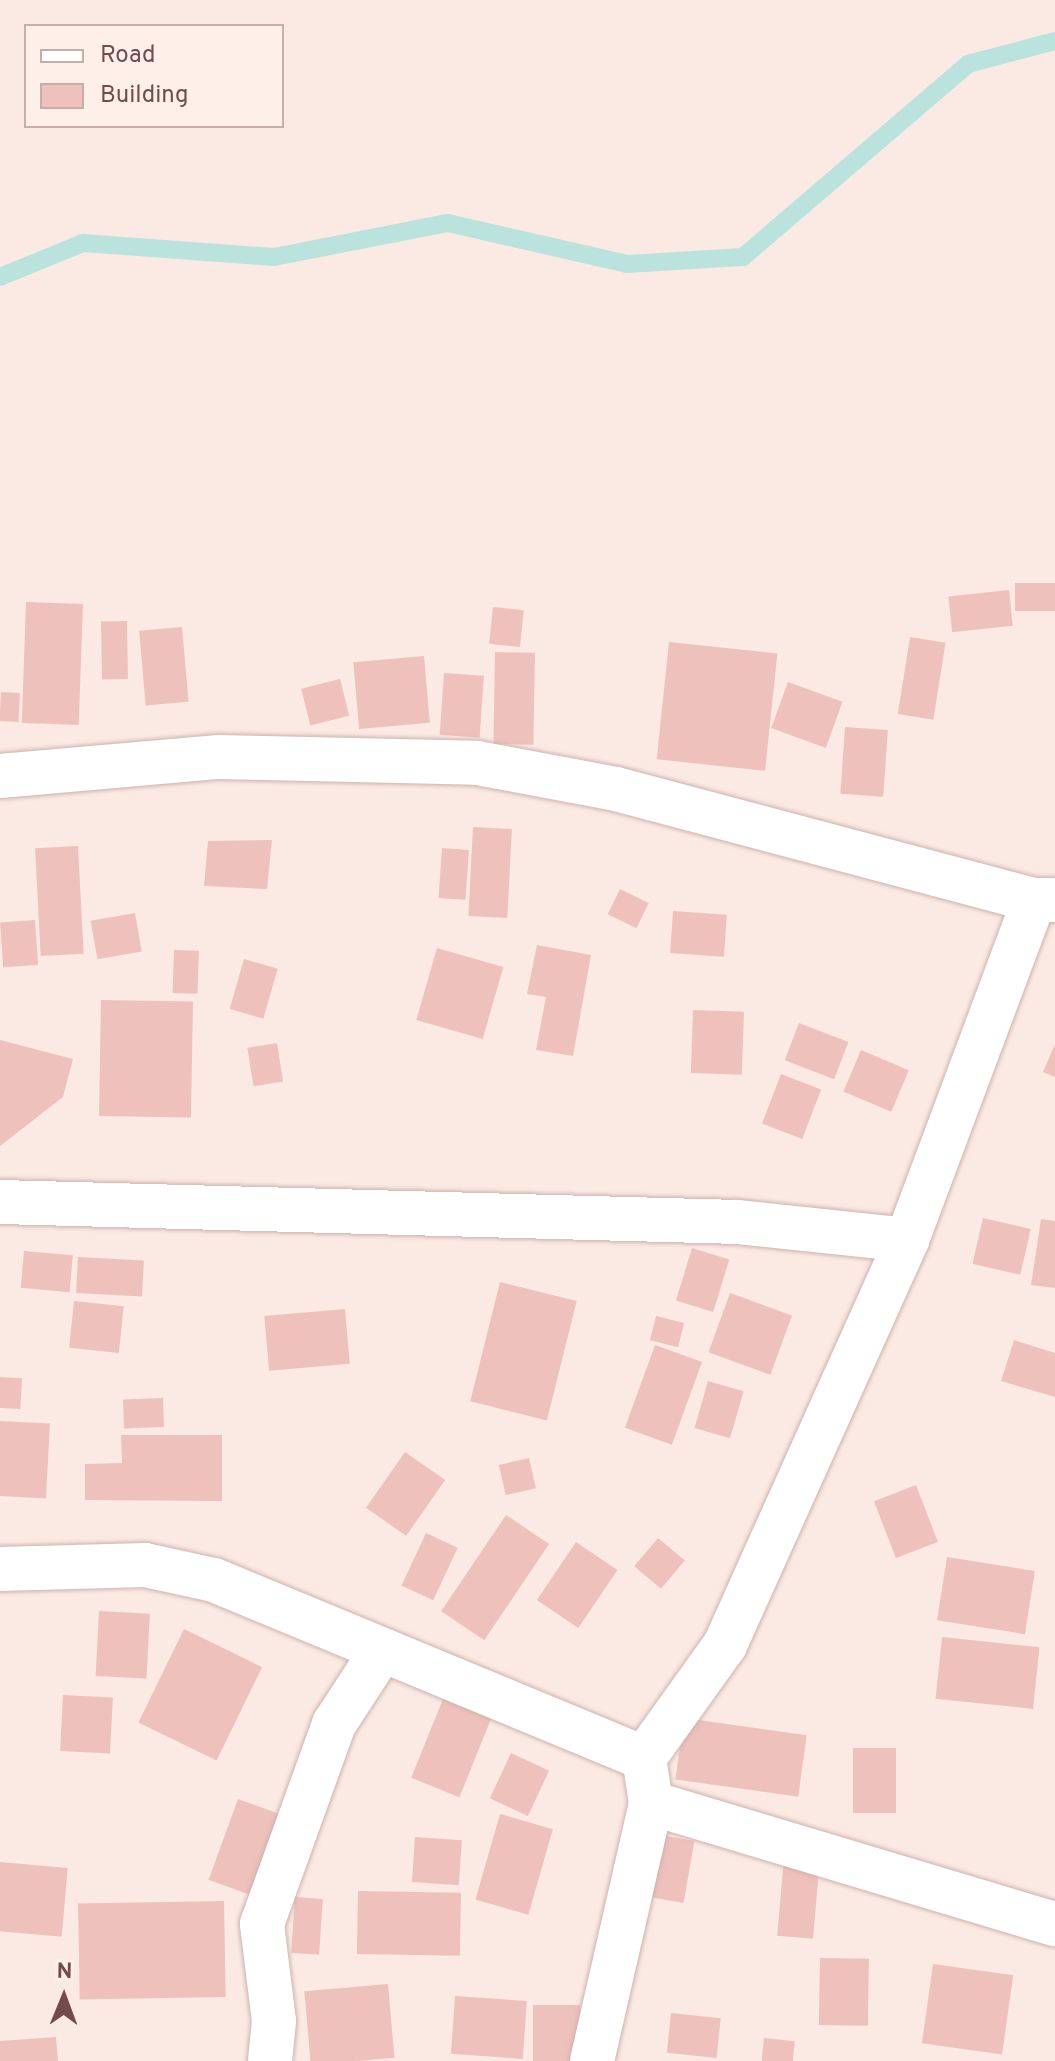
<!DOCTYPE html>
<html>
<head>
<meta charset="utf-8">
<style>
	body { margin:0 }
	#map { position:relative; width:1055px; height:2061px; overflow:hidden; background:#fbeae3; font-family:Overpass,sans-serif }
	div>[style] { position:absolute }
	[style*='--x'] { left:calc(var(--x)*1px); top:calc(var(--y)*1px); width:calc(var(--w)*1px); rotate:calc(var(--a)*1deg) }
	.stream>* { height:18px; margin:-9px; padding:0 9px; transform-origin:9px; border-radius:9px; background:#b9e3dc }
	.building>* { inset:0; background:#efc1bc; transform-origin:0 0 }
	.roads { filter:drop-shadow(0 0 2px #ceb2ad) drop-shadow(0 0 2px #ceb2ad) }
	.minor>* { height:44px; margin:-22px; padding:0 22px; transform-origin:22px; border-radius:22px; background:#fff }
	span { translate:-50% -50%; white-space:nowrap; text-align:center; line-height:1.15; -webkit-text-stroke:6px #feefe9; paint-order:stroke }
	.legend { position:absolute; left:24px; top:24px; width:260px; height:104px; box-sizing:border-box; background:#feefe9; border:2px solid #c6aea9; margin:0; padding:10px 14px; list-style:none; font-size:24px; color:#724c4a }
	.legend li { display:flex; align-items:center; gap:16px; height:40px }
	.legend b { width:40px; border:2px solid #c6aea9 }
	.north { position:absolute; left:24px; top:1957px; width:80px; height:80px; -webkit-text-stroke:6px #feefe9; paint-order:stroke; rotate:1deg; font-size:22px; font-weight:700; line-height:32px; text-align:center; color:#724c4a }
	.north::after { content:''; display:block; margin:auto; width:28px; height:36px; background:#724c4a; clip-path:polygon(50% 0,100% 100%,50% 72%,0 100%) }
</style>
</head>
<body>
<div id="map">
	<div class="stream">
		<div style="--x:0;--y:277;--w:90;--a:-22.3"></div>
		<div style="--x:83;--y:243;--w:192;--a:4.2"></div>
		<div style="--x:274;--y:257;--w:177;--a:-11.1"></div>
		<div style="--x:448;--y:223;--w:184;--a:12.9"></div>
		<div style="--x:627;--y:264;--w:116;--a:-3.5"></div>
		<div style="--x:743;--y:257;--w:296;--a:-40.6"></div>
		<div style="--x:968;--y:64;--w:90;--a:-14.8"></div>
	</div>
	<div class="building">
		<div style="left:1015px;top:583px;width:40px;height:28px"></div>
		<div style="left:1009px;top:590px;width:36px;height:61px;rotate:84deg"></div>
		<div style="left:26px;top:602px;width:57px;height:121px;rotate:2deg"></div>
		<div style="left:493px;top:607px;width:31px;height:37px;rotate:6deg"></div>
		<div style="left:127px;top:621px;width:58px;height:26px;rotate:89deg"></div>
		<div style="left:182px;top:627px;width:75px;height:43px;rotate:85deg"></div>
		<div style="left:910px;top:637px;width:36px;height:78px;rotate:9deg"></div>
		<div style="left:669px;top:642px;width:109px;height:118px;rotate:6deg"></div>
		<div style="left:495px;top:652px;width:40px;height:92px;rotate:1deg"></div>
		<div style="left:424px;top:656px;width:67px;height:71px;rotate:85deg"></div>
		<div style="left:444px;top:673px;width:40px;height:62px;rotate:4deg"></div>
		<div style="left:340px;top:679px;width:38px;height:40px;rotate:76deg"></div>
		<div style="left:788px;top:682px;width:58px;height:49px;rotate:20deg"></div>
		<div style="left:1px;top:692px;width:19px;height:29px;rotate:3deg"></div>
		<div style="left:845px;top:727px;width:43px;height:67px;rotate:4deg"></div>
		<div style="left:473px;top:827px;width:39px;height:89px;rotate:3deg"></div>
		<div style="clip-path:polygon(272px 840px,267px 889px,204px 886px,208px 841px)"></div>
		<div style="left:78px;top:846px;width:108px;height:43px;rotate:87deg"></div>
		<div style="left:442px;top:848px;width:27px;height:50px;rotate:4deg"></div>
		<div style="left:620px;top:889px;width:32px;height:28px;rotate:26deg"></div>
		<div style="left:673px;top:911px;width:54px;height:42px;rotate:4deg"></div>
		<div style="left:135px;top:913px;width:39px;height:45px;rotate:80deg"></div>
		<div style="left:35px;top:920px;width:45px;height:35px;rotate:86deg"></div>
		<div style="clip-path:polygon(537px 945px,591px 955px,573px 1056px,536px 1050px,546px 997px,527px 994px)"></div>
		<div style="left:437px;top:948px;width:69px;height:75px;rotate:16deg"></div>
		<div style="left:174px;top:950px;width:25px;height:43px;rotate:2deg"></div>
		<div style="left:244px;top:959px;width:35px;height:52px;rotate:16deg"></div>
		<div style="left:101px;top:1000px;width:92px;height:116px;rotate:1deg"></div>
		<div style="left:693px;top:1010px;width:51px;height:63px;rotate:2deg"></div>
		<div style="left:799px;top:1023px;width:53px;height:40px;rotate:21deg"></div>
		<div style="clip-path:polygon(0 1040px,73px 1059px,63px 1097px,0 1146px)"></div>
		<div style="left:277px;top:1043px;width:39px;height:30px;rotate:81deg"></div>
		<div style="clip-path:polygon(1055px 1044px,1055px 1077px,1043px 1072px)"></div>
		<div style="left:861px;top:1050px;width:52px;height:45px;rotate:23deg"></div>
		<div style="left:781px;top:1074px;width:43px;height:53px;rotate:21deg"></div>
		<div style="left:983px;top:1218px;width:49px;height:47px;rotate:13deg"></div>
		<div style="clip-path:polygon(1041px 1219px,1055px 1221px,1055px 1288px,1031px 1285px)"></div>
		<div style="left:692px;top:1248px;width:39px;height:55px;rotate:17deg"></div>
		<div style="left:24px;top:1251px;width:49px;height:37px;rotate:5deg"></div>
		<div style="left:78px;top:1257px;width:66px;height:36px;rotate:3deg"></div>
		<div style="left:500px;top:1282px;width:79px;height:123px;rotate:14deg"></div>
		<div style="left:730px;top:1293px;width:66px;height:63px;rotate:20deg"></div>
		<div style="left:74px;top:1301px;width:50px;height:47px;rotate:6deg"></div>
		<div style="left:345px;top:1309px;width:55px;height:81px;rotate:85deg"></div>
		<div style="left:656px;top:1316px;width:29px;height:25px;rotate:14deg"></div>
		<div style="clip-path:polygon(1014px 1340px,1055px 1353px,1055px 1397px,1001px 1381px)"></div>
		<div style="left:655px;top:1345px;width:50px;height:88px;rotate:20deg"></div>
		<div style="left:0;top:1377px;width:22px;height:31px;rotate:3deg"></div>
		<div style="left:708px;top:1381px;width:37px;height:49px;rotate:16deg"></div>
		<div style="left:163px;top:1398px;width:29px;height:40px;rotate:88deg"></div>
		<div style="left:0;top:1421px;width:50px;height:75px;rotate:3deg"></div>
		<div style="clip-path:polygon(121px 1435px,222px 1435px,222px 1501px,85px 1500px,85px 1464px,122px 1463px)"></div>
		<div style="left:405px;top:1452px;width:49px;height:68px;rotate:35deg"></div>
		<div style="left:529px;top:1458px;width:31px;height:31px;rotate:77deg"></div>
		<div style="left:916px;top:1485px;width:61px;height:45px;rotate:69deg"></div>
		<div style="left:506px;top:1515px;width:52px;height:116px;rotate:34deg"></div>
		<div style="left:426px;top:1533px;width:35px;height:58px;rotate:25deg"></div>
		<div style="left:658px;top:1538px;width:35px;height:37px;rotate:40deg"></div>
		<div style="left:576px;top:1542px;width:50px;height:70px;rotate:34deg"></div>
		<div style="left:947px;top:1557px;width:89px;height:64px;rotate:9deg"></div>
		<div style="left:99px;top:1611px;width:51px;height:65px;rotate:3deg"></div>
		<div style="left:184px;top:1629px;width:87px;height:104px;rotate:26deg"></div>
		<div style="left:942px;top:1637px;width:98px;height:62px;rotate:6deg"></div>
		<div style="left:63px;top:1695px;width:50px;height:56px;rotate:3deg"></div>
		<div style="left:443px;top:1699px;width:52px;height:85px;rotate:22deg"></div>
		<div style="left:684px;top:1718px;width:124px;height:62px;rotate:8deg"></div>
		<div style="left:853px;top:1748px;width:43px;height:65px"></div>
		<div style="left:511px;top:1753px;width:42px;height:50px;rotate:25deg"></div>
		<div style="left:238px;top:1799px;width:49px;height:86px;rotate:20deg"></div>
		<div style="left:500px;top:1814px;width:55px;height:89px;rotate:16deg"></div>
		<div style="left:661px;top:1835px;width:34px;height:63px;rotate:10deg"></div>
		<div style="left:415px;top:1837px;width:47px;height:45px;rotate:4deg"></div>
		<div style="left:784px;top:1857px;width:36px;height:79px;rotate:5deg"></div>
		<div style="left:0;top:1862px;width:68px;height:69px;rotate:5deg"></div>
		<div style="left:358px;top:1891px;width:103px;height:63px;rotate:1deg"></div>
		<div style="left:295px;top:1897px;width:28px;height:56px;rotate:4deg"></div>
		<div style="left:224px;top:1901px;width:96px;height:146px;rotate:89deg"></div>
		<div style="left:820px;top:1958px;width:49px;height:67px;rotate:1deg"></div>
		<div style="left:933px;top:1964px;width:81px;height:80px;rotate:8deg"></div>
		<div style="left:388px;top:1984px;width:74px;height:84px;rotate:85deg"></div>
		<div style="left:455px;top:1996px;width:72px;height:58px;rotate:4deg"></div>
		<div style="left:533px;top:2005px;width:47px;height:56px"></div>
		<div style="left:671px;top:2013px;width:50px;height:40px;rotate:6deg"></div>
		<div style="clip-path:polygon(56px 2037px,58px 2061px,0 2061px,0 2041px)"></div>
		<div style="left:764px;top:2038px;width:31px;height:23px;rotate:6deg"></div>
	</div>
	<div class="roads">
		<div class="minor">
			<div style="--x:0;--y:776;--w:220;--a:-5"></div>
			<div style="--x:219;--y:757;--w:258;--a:1.3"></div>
			<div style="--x:477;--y:763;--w:141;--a:10.6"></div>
			<div style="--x:616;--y:789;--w:432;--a:14.9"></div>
			<div style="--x:1034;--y:900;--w:21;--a:0"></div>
			<div style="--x:0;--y:1202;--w:737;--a:1.55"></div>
			<div style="--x:737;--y:1222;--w:171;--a:6"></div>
			<div style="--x:0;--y:1569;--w:145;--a:-1.6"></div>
			<div style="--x:145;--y:1565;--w:71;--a:12.3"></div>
			<div style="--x:214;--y:1580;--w:465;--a:22.5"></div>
			<div style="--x:651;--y:1803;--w:422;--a:16.7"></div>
			<div style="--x:270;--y:2061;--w:40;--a:-84.3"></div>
			<div style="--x:274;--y:2021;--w:98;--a:-97.1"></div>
			<div style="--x:262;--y:1924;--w:213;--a:-70.2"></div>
			<div style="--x:334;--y:1724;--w:86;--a:-56.9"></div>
			<div style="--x:592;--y:2061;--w:265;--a:-77.1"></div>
			<div style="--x:651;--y:1803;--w:46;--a:-98.8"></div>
			<div style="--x:644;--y:1758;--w:139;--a:-54.4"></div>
			<div style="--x:725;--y:1645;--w:444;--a:-65.8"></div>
			<div style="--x:907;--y:1240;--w:363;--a:-69.5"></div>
		</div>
	</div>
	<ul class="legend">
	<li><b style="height:10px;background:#fff"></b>Road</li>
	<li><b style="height:22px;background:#efc1bc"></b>Building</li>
	</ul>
	<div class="north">N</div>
</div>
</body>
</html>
